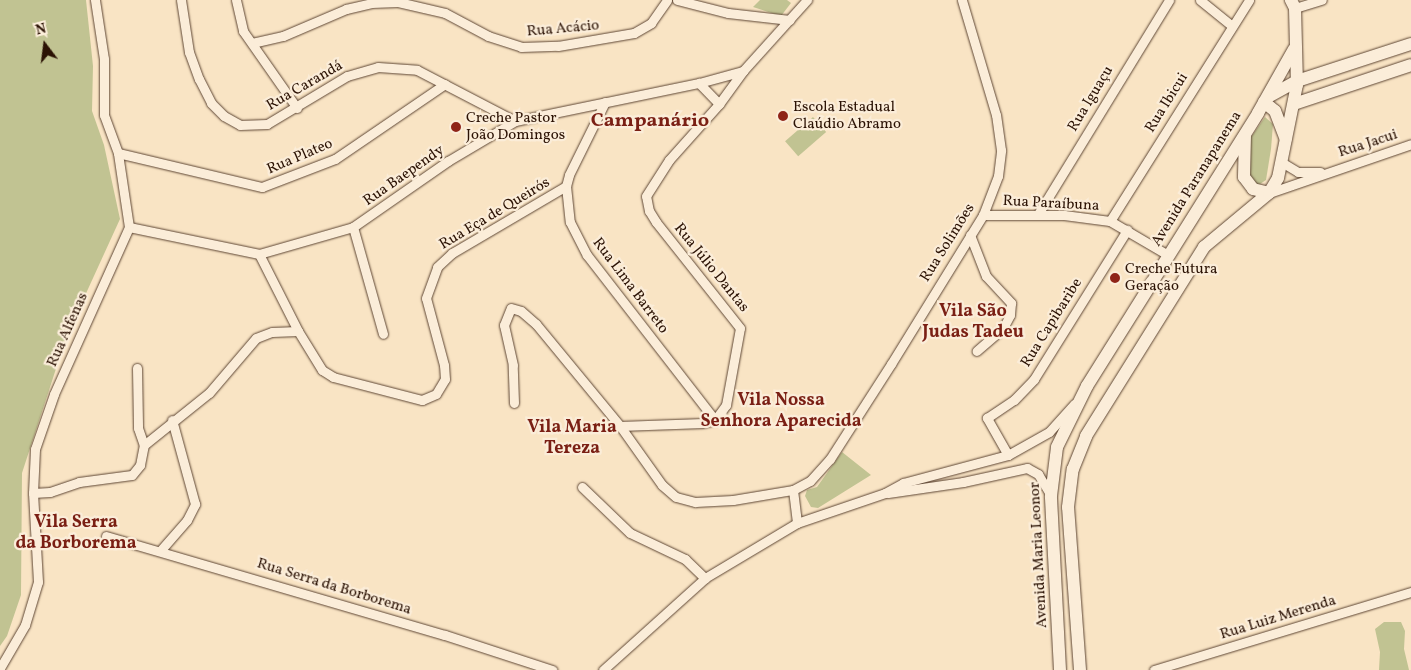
<!DOCTYPE html>
<html>
<head>
<meta charset="utf-8">
<style>
	body { margin:0 }
	#map { position:relative; width:1411px; height:670px; overflow:hidden; background:#f9e4c4; font-family:Vollkorn,serif }
	div>[style] { position:absolute }
	[style*='--x'] { left:calc(var(--x)*1px); top:calc(var(--y)*1px); width:calc(var(--w)*1px); rotate:calc(var(--a)*1deg) }
	.green>* { inset:0; background:#c1c392; transform-origin:0 0 }
	.roads { filter:drop-shadow(0 0 1px #5e4634) drop-shadow(0 0 1px #5e4634) }
	.street>* { height:9px; margin:-4.5px; padding:0 4.5px; transform-origin:4.5px; border-radius:4.5px; background:#fbedd9 }
	.secondary>* { height:12px; margin:-6px; padding:0 6px; transform-origin:6px; border-radius:6px; background:#fbedd9 }
	.dots>* { width:14px; height:14px; translate:-50% -50%; box-sizing:border-box; border:2px solid #fbedd9; border-radius:50% }
	span { translate:-50% -50%; white-space:nowrap; text-align:center; line-height:1.15; -webkit-text-stroke:4.5px #fbedd9; paint-order:stroke }
	.street-label { font-size:15px; color:#2b1204 }
	.poi-label { font-size:15px; color:#2b1204 }
	.left { translate:0 -50%; text-align:left }
	.quarter-label { font-size:18px; color:#7a1f14; font-weight:700 }
	.district-label { font-size:20px; color:#7a1f14; font-weight:700 }
	.north { position:absolute; left:20px; top:20px; width:50px; height:50px; -webkit-text-stroke:4px #fbedd9; paint-order:stroke; rotate:345deg; font-size:14px; font-weight:700; line-height:20px; text-align:center; color:#2b1204 }
	.north::after { content:''; display:block; margin:auto; width:18px; height:22px; background:#2b1204; clip-path:polygon(50% 0,100% 100%,50% 72%,0 100%) }
</style>
</head>
<body>
<div id="map">
	<div class="green">
		<div style="clip-path:polygon(0 0,86px 0,93px 66px,92px 111px,104px 145px,120px 219px,67px 335px,22px 473px,21px 595px,7px 636px,0 646px)"></div>
		<div style="clip-path:polygon(760px 0,787px 0,791px 3px,781px 16px,753px 7px)"></div>
		<div style="left:813px;top:117px;width:20px;height:37px;rotate:49deg"></div>
		<div style="clip-path:polygon(1265px 117px,1273px 124px,1271px 149px,1266px 180px,1257px 186px,1250px 180px,1249px 140px)"></div>
		<div style="clip-path:polygon(842px 452px,871px 475px,818px 508px,811px 507px,805px 496px,807px 490px,817px 487px)"></div>
		<div style="clip-path:polygon(1384px 622px,1401px 622px,1405px 631px,1404px 649px,1409px 670px,1379px 670px,1380px 652px,1375px 629px)"></div>
	</div>
	<div class="roads">
		<div class="street">
			<div style="--x:181;--y:0;--w:53;--a:81.3"></div>
			<div style="--x:189;--y:52;--w:29;--a:70"></div>
			<div style="--x:199;--y:79;--w:27;--a:63"></div>
			<div style="--x:211;--y:103;--w:18;--a:45"></div>
			<div style="--x:224;--y:116;--w:18;--a:29"></div>
			<div style="--x:240;--y:125;--w:27;--a:-2"></div>
			<div style="--x:267;--y:124;--w:93;--a:-31"></div>
			<div style="--x:347;--y:76;--w:32;--a:-16"></div>
			<div style="--x:378;--y:67;--w:39;--a:4"></div>
			<div style="--x:417;--y:70;--w:110;--a:27.5"></div>
			<div style="--x:236;--y:0;--w:32;--a:77"></div>
			<div style="--x:243;--y:31;--w:94;--a:55"></div>
			<div style="--x:677;--y:0;--w:53;--a:14.3"></div>
			<div style="--x:728;--y:13;--w:62;--a:6.4"></div>
			<div style="--x:1200;--y:0;--w:41;--a:39.1"></div>
			<div style="--x:1295;--y:8;--w:28;--a:-17"></div>
			<div style="--x:252;--y:43;--w:32;--a:-13"></div>
			<div style="--x:283;--y:36;--w:69;--a:-23.2"></div>
			<div style="--x:346;--y:9;--w:26;--a:-13"></div>
			<div style="--x:371;--y:3;--w:27;--a:-2"></div>
			<div style="--x:398;--y:2;--w:48;--a:13.2"></div>
			<div style="--x:445;--y:13;--w:49;--a:28.1"></div>
			<div style="--x:488;--y:36;--w:35;--a:18"></div>
			<div style="--x:521;--y:47;--w:37;--a:-2"></div>
			<div style="--x:558;--y:46;--w:77;--a:-9.7"></div>
			<div style="--x:634;--y:33;--w:20;--a:-30"></div>
			<div style="--x:651;--y:23;--w:28;--a:-55"></div>
			<div style="--x:699;--y:83;--w:29;--a:46"></div>
			<div style="--x:605;--y:102;--w:81;--a:116.3"></div>
			<div style="--x:569;--y:175;--w:11;--a:105"></div>
			<div style="--x:566;--y:186;--w:36;--a:84"></div>
			<div style="--x:570;--y:222;--w:37;--a:63"></div>
			<div style="--x:587;--y:255;--w:209;--a:52.2"></div>
			<div style="--x:118;--y:153;--w:148;--a:13.3"></div>
			<div style="--x:262;--y:187;--w:78;--a:-21"></div>
			<div style="--x:335;--y:159;--w:133;--a:-34.3"></div>
			<div style="--x:1283;--y:163;--w:17;--a:31"></div>
			<div style="--x:1298;--y:172;--w:22;--a:0"></div>
			<div style="--x:1269;--y:193;--w:150;--a:-19"></div>
			<div style="--x:1038;--y:214;--w:251;--a:-58.5"></div>
			<div style="--x:983;--y:215;--w:81;--a:0"></div>
			<div style="--x:1064;--y:215;--w:46;--a:7.4"></div>
			<div style="--x:1110;--y:221;--w:67;--a:30.4"></div>
			<div style="--x:1110;--y:221;--w:261;--a:-57.8"></div>
			<div style="--x:129;--y:227;--w:133;--a:11.7"></div>
			<div style="--x:259;--y:254;--w:98;--a:-16"></div>
			<div style="--x:353;--y:227;--w:116;--a:-34.8"></div>
			<div style="--x:448;--y:161;--w:78;--a:-30.8"></div>
			<div style="--x:515;--y:121;--w:188;--a:-11.7"></div>
			<div style="--x:699;--y:83;--w:46;--a:-15.3"></div>
			<div style="--x:743;--y:71;--w:96;--a:-48"></div>
			<div style="--x:353;--y:227;--w:111;--a:74.3"></div>
			<div style="--x:970;--y:235;--w:44;--a:68.7"></div>
			<div style="--x:986;--y:276;--w:37;--a:47"></div>
			<div style="--x:1011;--y:303;--w:12;--a:95"></div>
			<div style="--x:1010;--y:315;--w:15;--a:118"></div>
			<div style="--x:1003;--y:328;--w:35;--a:139"></div>
			<div style="--x:259;--y:254;--w:86;--a:63.1"></div>
			<div style="--x:298;--y:331;--w:46;--a:58.4"></div>
			<div style="--x:322;--y:370;--w:13;--a:32"></div>
			<div style="--x:333;--y:377;--w:92;--a:14.5"></div>
			<div style="--x:422;--y:400;--w:15;--a:-23"></div>
			<div style="--x:436;--y:394;--w:17;--a:-59"></div>
			<div style="--x:445;--y:379;--w:14;--a:-94"></div>
			<div style="--x:444;--y:365;--w:69;--a:-105"></div>
			<div style="--x:426;--y:298;--w:33;--a:-70"></div>
			<div style="--x:437;--y:267;--w:21;--a:-43"></div>
			<div style="--x:452;--y:253;--w:132;--a:-30.4"></div>
			<div style="--x:137;--y:368;--w:60;--a:89"></div>
			<div style="--x:138;--y:428;--w:18;--a:71"></div>
			<div style="--x:514;--y:403;--w:38;--a:-92"></div>
			<div style="--x:513;--y:365;--w:41;--a:-102.7"></div>
			<div style="--x:504;--y:325;--w:18;--a:-68"></div>
			<div style="--x:511;--y:308;--w:10;--a:17"></div>
			<div style="--x:521;--y:311;--w:20;--a:41"></div>
			<div style="--x:536;--y:324;--w:132;--a:50.5"></div>
			<div style="--x:620;--y:426;--w:72;--a:54.6"></div>
			<div style="--x:662;--y:485;--w:18;--a:41"></div>
			<div style="--x:676;--y:497;--w:20;--a:15"></div>
			<div style="--x:695;--y:502;--w:38;--a:-3"></div>
			<div style="--x:733;--y:500;--w:61;--a:-9.5"></div>
			<div style="--x:793;--y:490;--w:19;--a:-28"></div>
			<div style="--x:810;--y:481;--w:30;--a:-48"></div>
			<div style="--x:830;--y:459;--w:113;--a:-57.3"></div>
			<div style="--x:891;--y:364;--w:175;--a:-58.3"></div>
			<div style="--x:983;--y:215;--w:42;--a:-69"></div>
			<div style="--x:998;--y:176;--w:26;--a:-83"></div>
			<div style="--x:1001;--y:150;--w:35;--a:-98"></div>
			<div style="--x:996;--y:115;--w:120;--a:-106.5"></div>
			<div style="--x:620;--y:426;--w:83;--a:-2.1"></div>
			<div style="--x:703;--y:423;--w:12;--a:-14"></div>
			<div style="--x:715;--y:420;--w:19;--a:-54"></div>
			<div style="--x:726;--y:405;--w:78;--a:-79.7"></div>
			<div style="--x:740;--y:328;--w:135;--a:-128.4"></div>
			<div style="--x:656;--y:222;--w:13;--a:-122"></div>
			<div style="--x:649;--y:211;--w:15;--a:-101"></div>
			<div style="--x:646;--y:196;--w:43;--a:-57.4"></div>
			<div style="--x:669;--y:160;--w:75;--a:-48.2"></div>
			<div style="--x:719;--y:104;--w:41;--a:-54"></div>
			<div style="--x:1008;--y:455;--w:43;--a:-119.6"></div>
			<div style="--x:987;--y:418;--w:32;--a:-34"></div>
			<div style="--x:1014;--y:400;--w:29;--a:-46"></div>
			<div style="--x:1034;--y:379;--w:176;--a:-58"></div>
			<div style="--x:582;--y:487;--w:66;--a:43.8"></div>
			<div style="--x:630;--y:533;--w:61;--a:25.3"></div>
			<div style="--x:685;--y:559;--w:28;--a:44"></div>
			<div style="--x:793;--y:490;--w:33;--a:83"></div>
			<div style="--x:33;--y:493;--w:17;--a:-3"></div>
			<div style="--x:50;--y:492;--w:31;--a:-19"></div>
			<div style="--x:79;--y:482;--w:53;--a:-7.5"></div>
			<div style="--x:132;--y:475;--w:13;--a:-51"></div>
			<div style="--x:140;--y:465;--w:20;--a:-79"></div>
			<div style="--x:144;--y:445;--w:83;--a:-38.7"></div>
			<div style="--x:209;--y:393;--w:72;--a:-49.5"></div>
			<div style="--x:256;--y:338;--w:17;--a:-21"></div>
			<div style="--x:272;--y:332;--w:26;--a:-2"></div>
			<div style="--x:888;--y:493;--w:76;--a:-8.3"></div>
			<div style="--x:963;--y:482;--w:66;--a:-12.3"></div>
			<div style="--x:1027;--y:468;--w:13;--a:29"></div>
			<div style="--x:1038;--y:474;--w:26;--a:59"></div>
			<div style="--x:106;--y:536;--w:353;--a:16.3"></div>
			<div style="--x:445;--y:635;--w:113;--a:18.1"></div>
			<div style="--x:160;--y:551;--w:41;--a:-48.9"></div>
			<div style="--x:187;--y:520;--w:18;--a:-63"></div>
			<div style="--x:195;--y:504;--w:87;--a:-105.3"></div>
			<div style="--x:0;--y:668;--w:50;--a:-59.8"></div>
			<div style="--x:25;--y:625;--w:45;--a:-73.2"></div>
			<div style="--x:38;--y:582;--w:89;--a:-93.2"></div>
			<div style="--x:33;--y:493;--w:44;--a:-87.4"></div>
			<div style="--x:35;--y:449;--w:58;--a:-70.9"></div>
			<div style="--x:54;--y:394;--w:183;--a:-65.8"></div>
			<div style="--x:129;--y:227;--w:75;--a:-98.5"></div>
			<div style="--x:118;--y:153;--w:40;--a:-110.2"></div>
			<div style="--x:104;--y:115;--w:56;--a:-90"></div>
			<div style="--x:104;--y:59;--w:60;--a:-98.7"></div>
			<div style="--x:603;--y:670;--w:137;--a:-42"></div>
			<div style="--x:705;--y:578;--w:107;--a:-30.9"></div>
			<div style="--x:797;--y:523;--w:93;--a:-18.8"></div>
			<div style="--x:885;--y:493;--w:21;--a:-29"></div>
			<div style="--x:903;--y:483;--w:109;--a:-14.9"></div>
			<div style="--x:1008;--y:455;--w:47;--a:-29.3"></div>
			<div style="--x:1049;--y:432;--w:38;--a:-48"></div>
			<div style="--x:1154;--y:670;--w:269;--a:-16.9"></div>
		</div>
		<div class="secondary">
			<div style="--x:1268;--y:97;--w:33;--a:-29"></div>
			<div style="--x:1297;--y:81;--w:120;--a:-18"></div>
			<div style="--x:1264;--y:102;--w:14;--a:39"></div>
			<div style="--x:1275;--y:111;--w:30;--a:69"></div>
			<div style="--x:1294;--y:104;--w:123;--a:-18.4"></div>
			<div style="--x:1245;--y:135;--w:42;--a:91.4"></div>
			<div style="--x:1244;--y:177;--w:15;--a:53"></div>
			<div style="--x:1253;--y:189;--w:16;--a:14"></div>
			<div style="--x:1060;--y:670;--w:174;--a:-93"></div>
			<div style="--x:1051;--y:496;--w:49;--a:-83"></div>
			<div style="--x:1057;--y:447;--w:68;--a:-63.8"></div>
			<div style="--x:1087;--y:386;--w:322;--a:-57.9"></div>
			<div style="--x:1258;--y:113;--w:73;--a:-60.6"></div>
			<div style="--x:1080;--y:670;--w:163;--a:-94.2"></div>
			<div style="--x:1068;--y:507;--w:38;--a:-83"></div>
			<div style="--x:1073;--y:469;--w:35;--a:-68"></div>
			<div style="--x:1086;--y:436;--w:223;--a:-58"></div>
			<div style="--x:1204;--y:247;--w:85;--a:-39.7"></div>
			<div style="--x:1269;--y:193;--w:17;--a:-59"></div>
			<div style="--x:1278;--y:178;--w:95;--a:-78.5"></div>
			<div style="--x:1297;--y:85;--w:77;--a:-91.5"></div>
			<div style="--x:1295;--y:8;--w:9;--a:-117"></div>
		</div>
	</div>
	<div class="dots">
		<div style="left:783px;top:116px;background:#8f2418"></div>
		<div style="left:456px;top:127px;background:#8f2418"></div>
		<div style="left:1115px;top:278px;background:#8f2418"></div>
	</div>
	<div class="street-label">
		<span style="left:563px;top:29px;rotate:-5deg">Rua Acácio</span>
		<span style="left:305px;top:86px;rotate:-30deg">Rua Carandá</span>
		<span style="left:1091px;top:99px;rotate:-59deg">Rua Iguaçu</span>
		<span style="left:1167px;top:103px;rotate:-58deg">Rua Ibicui</span>
		<span style="left:1368px;top:144px;rotate:-18deg">Rua Jacui</span>
		<span style="left:300px;top:157px;rotate:-23deg">Rua Plateo</span>
		<span style="left:404px;top:176px;rotate:-35deg">Rua Baependy</span>
		<span style="left:1197px;top:179px;rotate:-58deg">Avenida Paranapanema</span>
		<span style="left:1051px;top:204px;rotate:3deg">Rua Paraíbuna</span>
		<span style="left:495px;top:214px;rotate:-31deg">Rua Eça de Queirós</span>
		<span style="left:948px;top:243px;rotate:-58deg">Rua Solimões</span>
		<span style="left:711px;top:268px;rotate:51deg">Rua Júlio Dantas</span>
		<span style="left:630px;top:286px;rotate:53deg">Rua Lima Barreto</span>
		<span style="left:1052px;top:323px;rotate:-58deg">Rua Capibaribe</span>
		<span style="left:68px;top:330px;rotate:-66deg">Rua Alfenas</span>
		<span style="left:1039px;top:555px;rotate:-93deg">Avenida Maria Leonor</span>
		<span style="left:334px;top:587px;rotate:17deg">Rua Serra da Borborema</span>
		<span style="left:1278px;top:618px;rotate:-17deg">Rua Luiz Merenda</span>
	</div>
	<div class="poi-label">
		<span class="left" style="left:793px;top:116px">Escola Estadual<br>Claúdio Abramo</span>
		<span class="left" style="left:466px;top:127px">Creche Pastor<br>João Domingos</span>
		<span class="left" style="left:1125px;top:278px">Creche Futura<br>Geração</span>
	</div>
	<div class="quarter-label">
		<span style="left:973px;top:323px">Vila São<br>Judas Tadeu</span>
		<span style="left:781px;top:412px">Vila Nossa<br>Senhora Aparecida</span>
		<span style="left:572px;top:439px">Vila Maria<br>Tereza</span>
		<span style="left:76px;top:534px">Vila Serra<br>da Borborema</span>
	</div>
	<div class="district-label">
		<span style="left:650px;top:121px">Campanário</span>
	</div>
	<div class="north">N</div>
</div>
</body>
</html>
